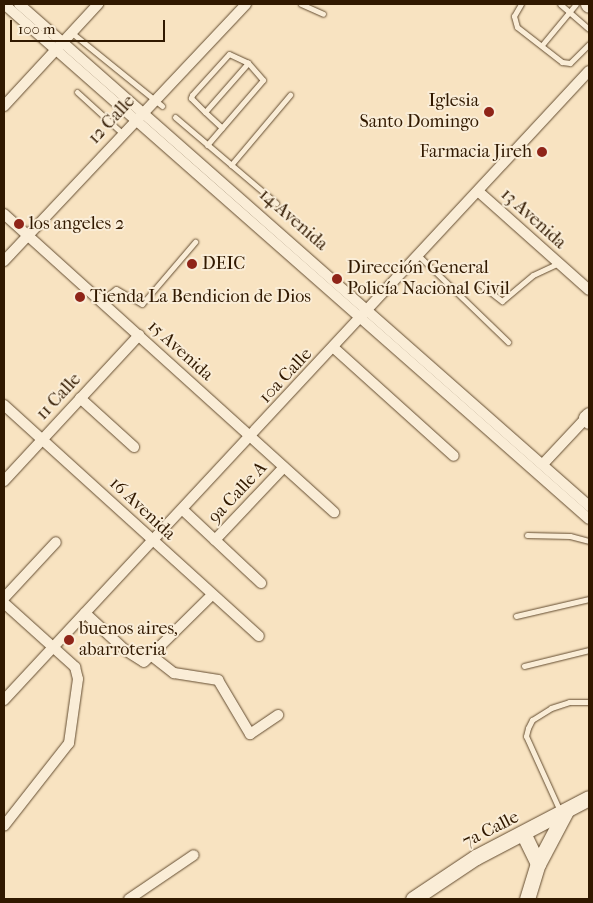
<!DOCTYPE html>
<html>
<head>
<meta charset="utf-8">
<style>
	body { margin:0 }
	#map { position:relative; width:593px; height:903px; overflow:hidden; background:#f8e3c1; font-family:"IM FELL French Canon",serif }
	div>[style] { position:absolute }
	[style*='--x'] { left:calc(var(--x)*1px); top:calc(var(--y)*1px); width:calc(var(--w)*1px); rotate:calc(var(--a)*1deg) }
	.roads { filter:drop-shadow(0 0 1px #634c30) drop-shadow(0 0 1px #634c30) }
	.lane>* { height:5px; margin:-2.5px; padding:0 2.5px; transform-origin:2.5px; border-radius:2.5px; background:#faedd7 }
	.street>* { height:10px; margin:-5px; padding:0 5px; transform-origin:5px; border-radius:5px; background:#faedd7 }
	.secondary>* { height:15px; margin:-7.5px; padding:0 7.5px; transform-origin:7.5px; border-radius:7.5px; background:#faedd7 }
	.dots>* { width:14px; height:14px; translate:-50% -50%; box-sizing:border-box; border:2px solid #faedd7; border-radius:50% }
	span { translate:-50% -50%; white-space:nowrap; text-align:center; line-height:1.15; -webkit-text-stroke:4px #faedd7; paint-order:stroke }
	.poi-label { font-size:18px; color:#311900 }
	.right { translate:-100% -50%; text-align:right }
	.left { translate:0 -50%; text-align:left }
	.street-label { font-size:18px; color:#311900 }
	.frame { position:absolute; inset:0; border:5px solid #311900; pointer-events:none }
	.scale { position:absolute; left:10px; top:20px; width:155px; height:22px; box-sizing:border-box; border:2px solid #311900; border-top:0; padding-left:6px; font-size:15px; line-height:18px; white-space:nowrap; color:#311900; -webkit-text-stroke:4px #faedd7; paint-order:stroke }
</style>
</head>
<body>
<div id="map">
	<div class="roads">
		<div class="lane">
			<div style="--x:301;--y:4;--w:24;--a:24"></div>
			<div style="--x:521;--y:4;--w:14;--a:120"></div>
			<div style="--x:514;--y:16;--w:11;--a:75"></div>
			<div style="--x:517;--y:27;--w:57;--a:37.9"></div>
			<div style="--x:562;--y:62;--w:8;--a:7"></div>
			<div style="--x:570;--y:63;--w:27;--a:-45"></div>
			<div style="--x:560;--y:4;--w:38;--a:41"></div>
			<div style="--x:72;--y:33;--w:116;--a:39"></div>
			<div style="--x:542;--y:45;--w:53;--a:-50.3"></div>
			<div style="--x:77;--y:92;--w:61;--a:42.3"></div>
			<div style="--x:205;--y:112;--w:20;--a:-135"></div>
			<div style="--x:191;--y:98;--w:3;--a:-72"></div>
			<div style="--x:192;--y:95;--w:55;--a:-47.9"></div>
			<div style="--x:229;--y:54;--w:21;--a:25"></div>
			<div style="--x:175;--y:117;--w:133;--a:40.4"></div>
			<div style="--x:207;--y:145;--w:86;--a:-49.3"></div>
			<div style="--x:263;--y:80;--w:23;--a:-131"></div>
			<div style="--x:248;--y:63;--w:65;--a:131.3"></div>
			<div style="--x:205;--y:112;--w:23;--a:43"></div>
			<div style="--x:231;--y:165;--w:92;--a:-49.9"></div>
			<div style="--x:419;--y:256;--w:124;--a:44"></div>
			<div style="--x:480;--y:284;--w:28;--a:38"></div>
			<div style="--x:502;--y:301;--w:40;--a:-40"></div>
			<div style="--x:533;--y:275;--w:29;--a:-25"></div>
			<div style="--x:101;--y:301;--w:19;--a:-39"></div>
			<div style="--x:116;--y:289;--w:30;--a:30"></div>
			<div style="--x:142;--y:304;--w:82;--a:-49.5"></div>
			<div style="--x:527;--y:535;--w:43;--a:1.3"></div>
			<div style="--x:570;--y:536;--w:20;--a:15"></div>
			<div style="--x:516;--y:616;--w:75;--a:-13.1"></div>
			<div style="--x:524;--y:666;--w:67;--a:-13.8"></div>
			<div style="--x:560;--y:811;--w:82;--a:-114.4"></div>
			<div style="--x:526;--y:736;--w:8;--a:-76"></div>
			<div style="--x:528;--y:728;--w:9;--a:-63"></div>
			<div style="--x:532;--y:720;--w:22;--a:-32"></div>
			<div style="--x:551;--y:708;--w:19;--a:-18"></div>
			<div style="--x:569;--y:702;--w:20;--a:0"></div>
		</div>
		<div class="street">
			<div style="--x:4;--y:4;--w:779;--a:41.36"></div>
			<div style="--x:19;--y:4;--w:760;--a:41.37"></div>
			<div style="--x:4;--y:106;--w:139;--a:-47.3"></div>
			<div style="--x:479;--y:192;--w:147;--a:41.7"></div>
			<div style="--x:4;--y:214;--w:445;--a:42.1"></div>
			<div style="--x:4;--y:261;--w:353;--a:-46.7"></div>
			<div style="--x:334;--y:348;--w:161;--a:42"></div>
			<div style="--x:80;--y:398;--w:73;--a:42.2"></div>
			<div style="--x:4;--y:405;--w:344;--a:42.2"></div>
			<div style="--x:543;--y:464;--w:63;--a:-46.9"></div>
			<div style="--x:4;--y:481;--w:199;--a:-47.2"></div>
			<div style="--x:183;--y:510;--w:107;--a:43.1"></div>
			<div style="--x:215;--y:540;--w:100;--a:-46.6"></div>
			<div style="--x:4;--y:598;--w:76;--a:-47.1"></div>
			<div style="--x:4;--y:603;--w:96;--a:42"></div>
			<div style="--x:75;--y:667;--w:12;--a:76"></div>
			<div style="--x:78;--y:679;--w:65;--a:98"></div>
			<div style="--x:69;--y:743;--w:105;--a:128.1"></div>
			<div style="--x:85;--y:613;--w:54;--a:42.8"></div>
			<div style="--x:125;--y:650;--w:22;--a:32"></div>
			<div style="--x:144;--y:662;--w:95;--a:-44.6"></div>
			<div style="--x:152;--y:656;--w:28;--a:38"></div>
			<div style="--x:174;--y:673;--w:45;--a:9"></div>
			<div style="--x:218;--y:680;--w:63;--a:59.3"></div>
			<div style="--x:250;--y:734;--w:34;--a:-34"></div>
			<div style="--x:4;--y:700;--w:859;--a:-47.08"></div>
			<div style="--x:129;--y:899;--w:78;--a:-34.1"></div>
		</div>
		<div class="secondary">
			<div style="--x:588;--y:4;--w:1;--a:45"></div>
			<div style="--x:589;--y:415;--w:4;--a:135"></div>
			<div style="--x:586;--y:418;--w:4;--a:45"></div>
			<div style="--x:524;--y:835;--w:32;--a:64"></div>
			<div style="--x:413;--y:899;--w:76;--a:-33.7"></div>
			<div style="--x:476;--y:857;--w:127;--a:-27.6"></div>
			<div style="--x:527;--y:899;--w:37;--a:-73"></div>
			<div style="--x:538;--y:864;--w:60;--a:-62.2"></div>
		</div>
	</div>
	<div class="dots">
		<div style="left:489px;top:112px;background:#8f2418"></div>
		<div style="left:542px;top:152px;background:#8f2418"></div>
		<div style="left:19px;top:224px;background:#8f2418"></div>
		<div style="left:192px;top:264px;background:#8f2418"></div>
		<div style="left:337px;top:279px;background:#8f2418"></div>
		<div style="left:80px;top:297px;background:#8f2418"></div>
		<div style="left:69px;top:640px;background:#8f2418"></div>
	</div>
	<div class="poi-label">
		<span class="right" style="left:479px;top:112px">Iglesia<br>Santo Domingo</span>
		<span class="right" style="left:532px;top:152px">Farmacia Jireh</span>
		<span class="left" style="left:29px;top:224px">los angeles 2</span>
		<span class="left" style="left:202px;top:264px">DEIC</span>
		<span class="left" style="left:347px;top:279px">Dirección General<br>Policía Nacional Civil</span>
		<span class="left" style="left:90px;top:297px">Tienda La Bendicion de Dios</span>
		<span class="left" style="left:79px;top:640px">buenos aires,<br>abarroteria</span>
	</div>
	<div class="street-label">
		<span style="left:112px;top:120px;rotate:-47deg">12 Calle</span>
		<span style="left:533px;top:219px;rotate:42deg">13 Avenida</span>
		<span style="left:293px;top:220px;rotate:41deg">14 Avenida</span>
		<span style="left:180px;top:351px;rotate:42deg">15 Avenida</span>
		<span style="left:286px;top:376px;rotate:-47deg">10a Calle</span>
		<span style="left:59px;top:397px;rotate:-47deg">11 Calle</span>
		<span style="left:238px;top:493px;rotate:-47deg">9a Calle A</span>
		<span style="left:142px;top:509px;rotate:43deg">16 Avenida</span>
		<span style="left:491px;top:830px;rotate:-27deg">7a Calle</span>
	</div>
	<div class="frame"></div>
	<div class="scale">100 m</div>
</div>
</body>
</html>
